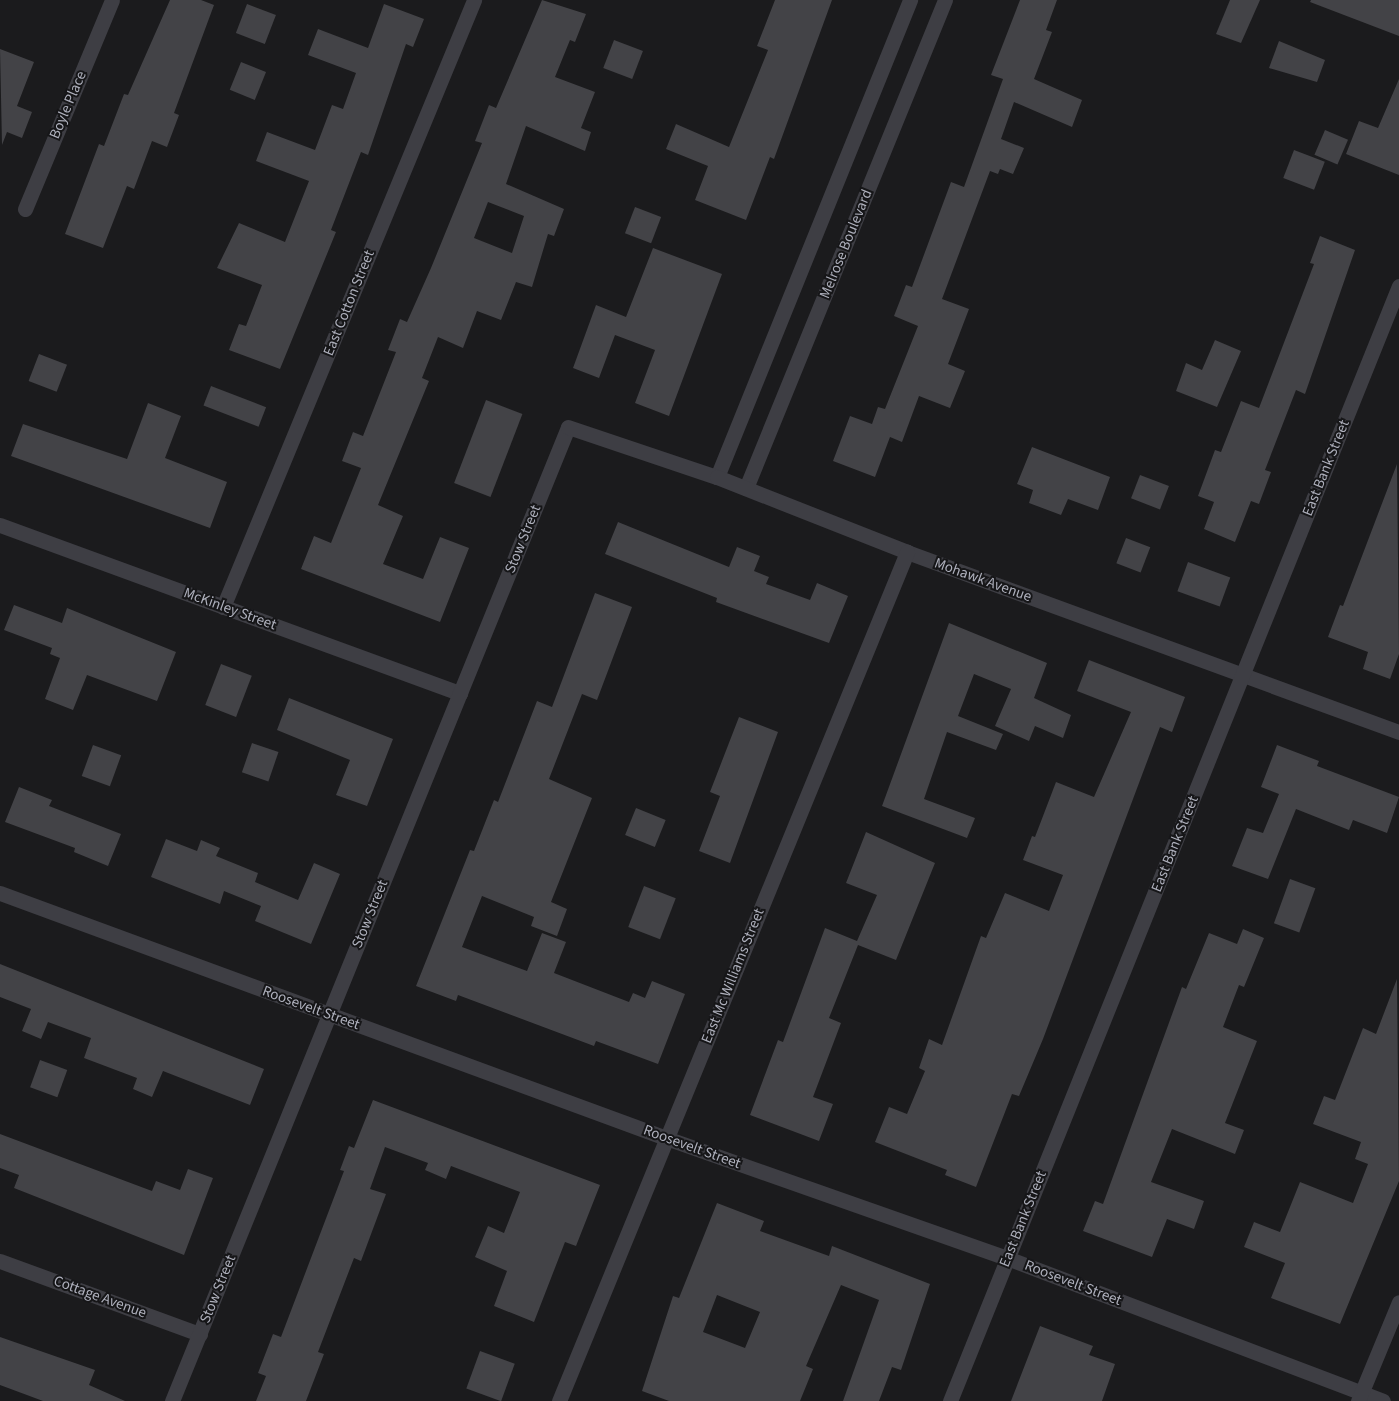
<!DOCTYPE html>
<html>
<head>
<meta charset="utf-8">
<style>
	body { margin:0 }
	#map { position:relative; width:1399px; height:1401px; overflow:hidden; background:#1b1b1d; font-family:"Source Sans 3",sans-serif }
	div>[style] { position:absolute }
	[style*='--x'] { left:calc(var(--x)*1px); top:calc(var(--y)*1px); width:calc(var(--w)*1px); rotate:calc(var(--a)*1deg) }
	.building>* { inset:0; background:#434347; transform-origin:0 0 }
	.minor>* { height:15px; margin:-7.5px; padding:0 7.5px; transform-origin:7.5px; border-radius:7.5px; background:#3e3e44 }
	span { translate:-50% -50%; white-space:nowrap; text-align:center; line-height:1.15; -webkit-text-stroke:4px #161618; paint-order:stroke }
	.street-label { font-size:15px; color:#aeb0bc }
</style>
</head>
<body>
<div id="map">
	<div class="building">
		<div style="clip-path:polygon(170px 0,201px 0,214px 5px,174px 113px,179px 115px,167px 147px,152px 141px,134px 189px,127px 186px,103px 248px,65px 234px,99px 144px,104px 146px,124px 94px,128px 95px)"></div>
		<div style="clip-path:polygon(evenodd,542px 0,586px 14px,575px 42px,570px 40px,555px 77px,595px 92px,581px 128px,591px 132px,585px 151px,526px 126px,506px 184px,564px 209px,554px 236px,548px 234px,532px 287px,516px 282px,501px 320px,477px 311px,463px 348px,438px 337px,422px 378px,429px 381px,378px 505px,403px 516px,383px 564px,423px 579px,440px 537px,469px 548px,440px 622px,301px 569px,314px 536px,331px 543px,361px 468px,342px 461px,353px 432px,363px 436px,396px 352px,388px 350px,400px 319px,407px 322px,431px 268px,482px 143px,475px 141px,489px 105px,496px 108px,542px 0,488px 202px,524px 216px,512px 253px,474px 238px,488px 202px)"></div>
		<div style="clip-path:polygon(775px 0,832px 0,774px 159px,770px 157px,746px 220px,695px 200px,708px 166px,666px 149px,676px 124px,729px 147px,768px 50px,757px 46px)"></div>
		<div style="clip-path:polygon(1020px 0,1057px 0,1046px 30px,1052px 32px,1034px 79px,1082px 100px,1072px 127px,1014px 102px,1001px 139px,1024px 148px,1013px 174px,1000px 169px,998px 174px,990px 171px,942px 299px,969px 309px,948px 364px,965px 371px,950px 408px,919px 396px,902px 442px,890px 437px,875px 477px,833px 461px,850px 416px,872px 424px,878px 407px,885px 409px,918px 326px,894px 316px,906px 285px,912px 287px,951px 182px,964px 187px,1003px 79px,991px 75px)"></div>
		<div style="clip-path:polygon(1230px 0,1260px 0,1241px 43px,1216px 34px)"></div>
		<div style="clip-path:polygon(1311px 0,1399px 0,1399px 36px,1310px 2px)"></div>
		<div style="left:247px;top:4px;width:31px;height:31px;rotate:21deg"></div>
		<div style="clip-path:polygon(384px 4px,424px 19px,413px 47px,406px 44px,368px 155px,361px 152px,331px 230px,336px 232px,280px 369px,229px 350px,239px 324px,246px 326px,262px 285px,217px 268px,239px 223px,285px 242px,309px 181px,256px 161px,267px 132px,315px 150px,332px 105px,343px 109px,356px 73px,308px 55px,318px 29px,368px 48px)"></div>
		<div style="left:614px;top:40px;width:31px;height:30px;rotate:21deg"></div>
		<div style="clip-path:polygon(1279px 41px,1325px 60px,1317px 82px,1269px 68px)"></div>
		<div style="clip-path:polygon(0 49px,34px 62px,17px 106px,32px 112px,22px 138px,7px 132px,2px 145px)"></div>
		<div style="left:241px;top:62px;width:27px;height:30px;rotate:22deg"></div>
		<div style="clip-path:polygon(1399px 79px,1399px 175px,1346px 154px,1359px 121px,1378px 128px)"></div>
		<div style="left:1325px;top:130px;width:25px;height:27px;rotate:23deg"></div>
		<div style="left:1294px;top:150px;width:33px;height:30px;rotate:21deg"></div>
		<div style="left:635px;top:207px;width:28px;height:28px;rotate:21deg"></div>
		<div style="clip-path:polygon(1320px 236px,1355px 250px,1305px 394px,1296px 390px,1265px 470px,1271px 472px,1259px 504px,1251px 501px,1235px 542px,1204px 529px,1214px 502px,1198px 496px,1215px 450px,1221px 452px,1241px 401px,1259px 408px,1314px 264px,1310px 263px)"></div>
		<div style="clip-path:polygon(653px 248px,722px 274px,669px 416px,635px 403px,655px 350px,615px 335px,599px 378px,573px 368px,596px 305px,626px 317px)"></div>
		<div style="clip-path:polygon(1215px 340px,1241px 351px,1217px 407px,1176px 391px,1186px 363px,1202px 370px)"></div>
		<div style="left:39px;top:354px;width:30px;height:29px;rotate:21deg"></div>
		<div style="left:211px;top:386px;width:59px;height:21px;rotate:21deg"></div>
		<div style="left:486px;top:400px;width:39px;height:89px;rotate:21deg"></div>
		<div style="clip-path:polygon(148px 403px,181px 416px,165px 458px,227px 482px,210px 528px,11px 456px,23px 424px,127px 459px)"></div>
		<div style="clip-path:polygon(1032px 447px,1110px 477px,1098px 510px,1068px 499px,1061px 515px,1029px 503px,1033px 490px,1017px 484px)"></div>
		<div style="clip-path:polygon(1397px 464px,1399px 654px,1390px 679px,1363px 669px,1368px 652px,1328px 637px,1340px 605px,1343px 606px)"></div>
		<div style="left:1140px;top:475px;width:31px;height:25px;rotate:21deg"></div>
		<div style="clip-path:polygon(618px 522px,729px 567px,737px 547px,760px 556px,754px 571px,769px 577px,766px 584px,810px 600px,817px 583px,848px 596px,829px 643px,716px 602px,717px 598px,605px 554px)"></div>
		<div style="left:1126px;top:538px;width:26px;height:27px;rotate:21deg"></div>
		<div style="left:1188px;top:562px;width:45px;height:31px;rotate:20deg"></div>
		<div style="clip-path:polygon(595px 593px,632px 607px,597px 700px,582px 694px,549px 779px,592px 798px,551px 902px,567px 909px,557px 936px,531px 926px,534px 917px,482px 896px,462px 947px,527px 971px,542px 933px,566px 942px,554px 973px,629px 1002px,633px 993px,645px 998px,652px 981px,685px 994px,658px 1064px,596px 1041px,594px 1046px,458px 995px,456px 1001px,416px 986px,470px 850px,474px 851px,494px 800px,498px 802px,537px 701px,552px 707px)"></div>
		<div style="clip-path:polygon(14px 605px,62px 623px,67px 608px,176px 652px,157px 701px,87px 675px,73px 710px,45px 699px,60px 658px,50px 654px,52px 648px,4px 630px)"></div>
		<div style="clip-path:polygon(949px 623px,1047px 663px,1034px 698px,1071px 715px,1063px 738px,1035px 726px,1029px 741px,995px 726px,1011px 689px,974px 674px,958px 716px,1003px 734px,996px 750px,947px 732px,924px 799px,975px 818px,967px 838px,882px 806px)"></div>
		<div style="clip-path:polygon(1089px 660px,1185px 697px,1172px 732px,1160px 727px,1043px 1039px,1019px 1096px,1012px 1094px,976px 1187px,945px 1175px,947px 1170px,875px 1142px,889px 1107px,907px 1114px,925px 1071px,919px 1068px,929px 1039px,942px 1045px,981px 936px,986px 938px,1005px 893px,1049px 911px,1063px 875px,1023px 860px,1032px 836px,1035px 837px,1056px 782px,1094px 797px,1131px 712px,1077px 691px)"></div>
		<div style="left:221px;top:664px;width:33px;height:44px;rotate:21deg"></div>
		<div style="clip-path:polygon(289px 698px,393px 739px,367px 806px,336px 795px,350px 760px,277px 730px)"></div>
		<div style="clip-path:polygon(739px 717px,778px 732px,730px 863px,699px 851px,720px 796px,710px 792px)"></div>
		<div style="left:252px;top:743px;width:28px;height:31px;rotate:19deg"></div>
		<div style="left:93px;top:745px;width:30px;height:33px;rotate:20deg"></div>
		<div style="clip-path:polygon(1277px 745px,1319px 761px,1317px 766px,1399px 797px,1387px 833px,1353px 820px,1349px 830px,1296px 809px,1268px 879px,1232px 866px,1247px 828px,1263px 833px,1279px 794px,1261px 787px)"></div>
		<div style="clip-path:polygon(19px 787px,52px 800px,49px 806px,121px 834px,108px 866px,74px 852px,75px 848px,5px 822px)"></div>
		<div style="left:636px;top:808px;width:32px;height:29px;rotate:22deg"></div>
		<div style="clip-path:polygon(866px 832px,935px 863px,896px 960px,858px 945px,829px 1018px,841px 1023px,813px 1097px,833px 1104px,819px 1141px,750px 1115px,778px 1040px,783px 1042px,825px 928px,857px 941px,877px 895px,846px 883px)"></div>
		<div style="clip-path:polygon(166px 839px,197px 851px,201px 840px,220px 848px,216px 856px,258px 873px,255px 882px,298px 900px,314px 863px,340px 874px,311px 944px,255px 921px,261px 906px,224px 891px,220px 904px,151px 877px)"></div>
		<div style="left:1290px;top:879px;width:27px;height:47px;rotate:20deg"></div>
		<div style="left:644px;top:886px;width:34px;height:44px;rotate:21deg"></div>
		<div style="clip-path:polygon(1243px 929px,1264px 938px,1244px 987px,1239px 985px,1223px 1027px,1257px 1041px,1225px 1123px,1244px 1130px,1235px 1154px,1172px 1129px,1151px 1182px,1204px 1201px,1194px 1229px,1167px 1219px,1152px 1257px,1083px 1231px,1095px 1201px,1103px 1204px,1182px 987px,1186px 989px,1209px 933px,1237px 944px)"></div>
		<div style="clip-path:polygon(0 964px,264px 1069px,250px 1105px,163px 1071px,152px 1097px,133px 1089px,137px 1078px,84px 1058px,91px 1038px,48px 1022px,41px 1039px,22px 1031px,31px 1009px,0 997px)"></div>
		<div style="clip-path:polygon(1397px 979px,1399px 1181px,1340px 1324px,1271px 1298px,1285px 1263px,1244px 1247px,1254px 1222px,1280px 1232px,1300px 1182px,1353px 1203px,1368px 1164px,1355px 1159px,1361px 1142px,1313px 1124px,1324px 1096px,1335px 1100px,1363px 1028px,1376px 1034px)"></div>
		<div style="left:40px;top:1060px;width:29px;height:29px;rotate:20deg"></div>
		<div style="clip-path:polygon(373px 1100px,600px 1185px,576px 1246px,565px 1242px,534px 1322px,494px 1306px,507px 1271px,475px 1257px,488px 1226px,504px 1233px,520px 1192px,451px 1166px,446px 1179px,425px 1170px,428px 1163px,385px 1147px,370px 1189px,386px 1194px,361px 1261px,354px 1258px,318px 1352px,324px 1354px,306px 1401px,256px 1401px,266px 1376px,258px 1373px,273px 1334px,281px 1337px,344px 1171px,340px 1170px,349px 1146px,354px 1148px)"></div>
		<div style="clip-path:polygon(0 1134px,152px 1191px,156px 1181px,180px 1190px,188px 1169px,213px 1178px,184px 1255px,14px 1188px,19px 1175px,0 1168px)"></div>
		<div style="clip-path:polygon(evenodd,717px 1203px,764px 1221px,760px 1231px,829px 1256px,832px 1246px,930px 1284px,901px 1370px,892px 1367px,879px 1401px,843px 1401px,879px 1300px,841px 1285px,806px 1366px,813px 1369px,800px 1401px,669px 1401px,642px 1391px,673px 1296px,679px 1298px,717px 1203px,717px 1295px,760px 1312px,745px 1348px,703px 1332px,717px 1295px)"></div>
		<div style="clip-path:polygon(1040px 1326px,1093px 1346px,1089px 1355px,1115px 1364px,1102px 1401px,1011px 1401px)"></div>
		<div style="clip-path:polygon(0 1337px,95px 1370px,89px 1385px,125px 1401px,43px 1401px,0 1385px)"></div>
		<div style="left:480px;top:1351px;width:37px;height:40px;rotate:20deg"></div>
	</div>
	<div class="minor">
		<div style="--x:25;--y:209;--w:226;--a:-67.4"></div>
		<div style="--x:717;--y:477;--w:515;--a:-67.97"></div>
		<div style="--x:746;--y:488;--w:527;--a:-67.82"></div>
		<div style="--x:0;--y:525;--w:490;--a:20.1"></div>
		<div style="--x:223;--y:607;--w:657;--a:-67.53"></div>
		<div style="--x:0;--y:893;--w:710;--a:20.2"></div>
		<div style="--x:666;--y:1138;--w:361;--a:19.4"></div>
		<div style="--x:1007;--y:1258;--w:402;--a:20.8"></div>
		<div style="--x:0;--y:1261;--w:213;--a:20.1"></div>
		<div style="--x:172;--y:1401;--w:1051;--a:-67.87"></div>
		<div style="--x:568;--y:427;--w:157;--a:18.6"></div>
		<div style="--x:717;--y:477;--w:204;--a:21.5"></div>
		<div style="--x:907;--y:552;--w:524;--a:20.1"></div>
		<div style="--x:559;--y:1401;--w:918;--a:-67.71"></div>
		<div style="--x:950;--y:1401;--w:1202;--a:-68.07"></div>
		<div style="--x:1358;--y:1401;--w:107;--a:-67.5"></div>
	</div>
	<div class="street-label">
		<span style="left:68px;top:105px;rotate:-67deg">Boyle Place</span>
		<span style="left:846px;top:244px;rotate:-68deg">Melrose Boulevard</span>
		<span style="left:349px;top:303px;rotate:-68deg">East Cotton Street</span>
		<span style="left:1326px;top:468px;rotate:-68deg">East Bank Street</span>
		<span style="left:523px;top:539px;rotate:-68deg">Stow Street</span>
		<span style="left:983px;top:580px;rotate:20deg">Mohawk Avenue</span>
		<span style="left:230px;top:609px;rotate:20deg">McKinley Street</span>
		<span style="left:1175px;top:844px;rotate:-68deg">East Bank Street</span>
		<span style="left:370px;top:914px;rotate:-68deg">Stow Street</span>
		<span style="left:733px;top:976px;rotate:-68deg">East Mc Williams Street</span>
		<span style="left:311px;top:1008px;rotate:20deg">Roosevelt Street</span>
		<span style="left:692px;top:1147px;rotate:20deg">Roosevelt Street</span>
		<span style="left:1023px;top:1219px;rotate:-68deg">East Bank Street</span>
		<span style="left:1073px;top:1283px;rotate:21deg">Roosevelt Street</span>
		<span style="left:218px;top:1289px;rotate:-68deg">Stow Street</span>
		<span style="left:100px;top:1297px;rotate:20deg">Cottage Avenue</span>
	</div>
</div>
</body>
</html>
